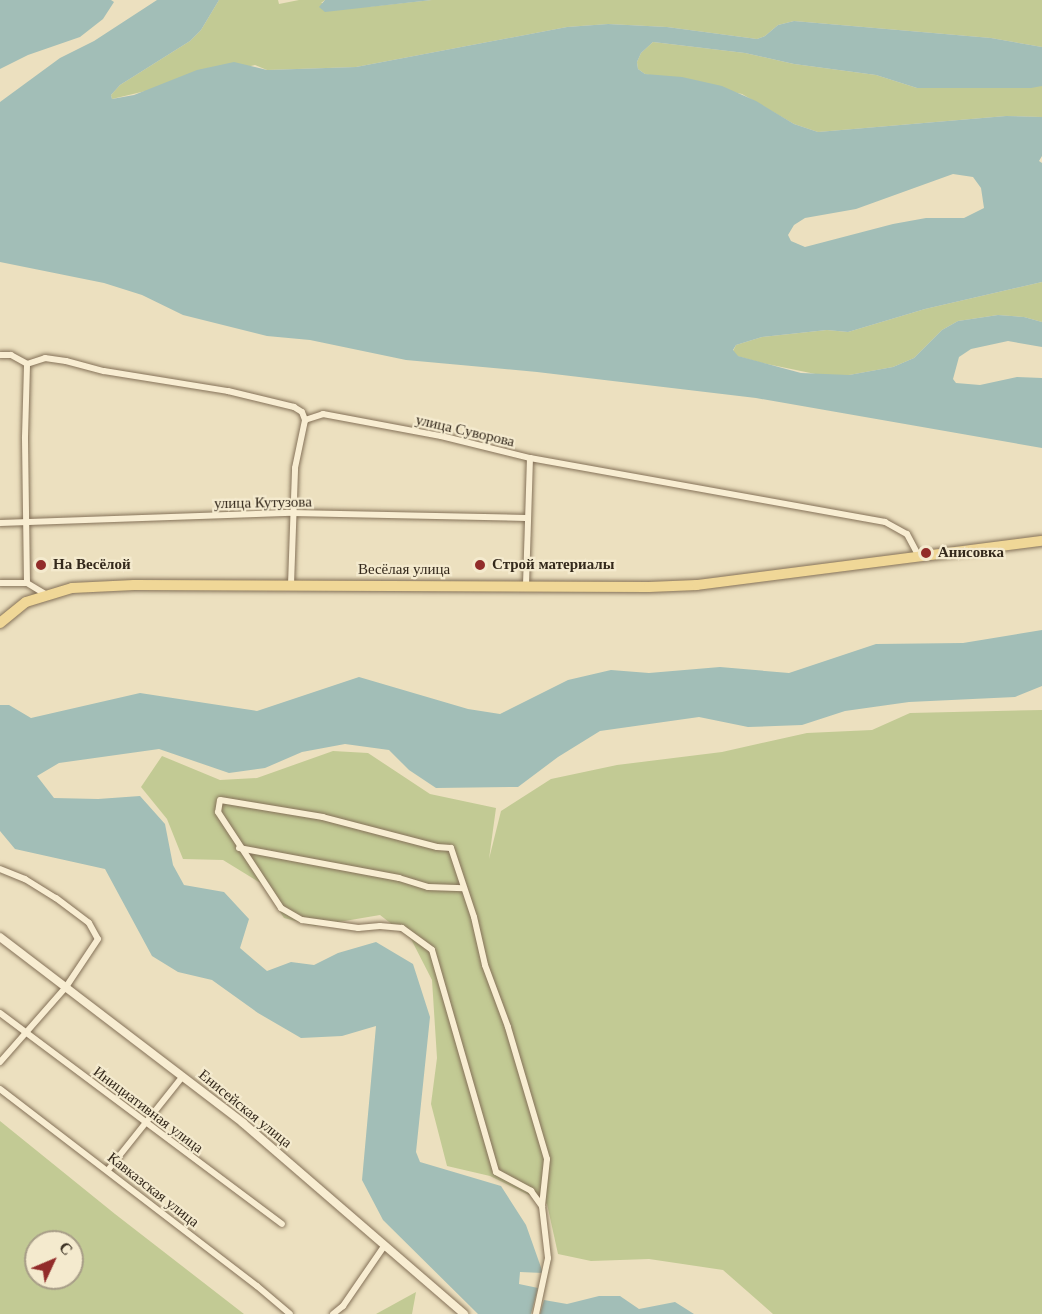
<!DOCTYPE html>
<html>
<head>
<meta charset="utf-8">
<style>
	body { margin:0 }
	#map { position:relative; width:1042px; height:1314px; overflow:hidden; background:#ece0bf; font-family:"Times New Roman",serif }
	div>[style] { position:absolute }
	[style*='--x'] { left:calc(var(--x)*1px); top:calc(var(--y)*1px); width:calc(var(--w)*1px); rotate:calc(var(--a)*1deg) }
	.green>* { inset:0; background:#c2ca94 }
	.water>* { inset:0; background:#a2beb7 }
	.roads { filter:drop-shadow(0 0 2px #847158) drop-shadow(0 0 2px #847158) }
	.minor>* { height:6px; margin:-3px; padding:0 3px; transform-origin:3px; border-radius:3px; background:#f8edd2 }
	.tertiary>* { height:8px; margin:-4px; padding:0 4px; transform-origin:4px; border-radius:4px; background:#f8edd2 }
	.primary>* { height:10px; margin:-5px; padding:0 5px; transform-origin:5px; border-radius:5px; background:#f0d797 }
	.dots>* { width:16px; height:16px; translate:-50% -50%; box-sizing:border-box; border:3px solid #f4eace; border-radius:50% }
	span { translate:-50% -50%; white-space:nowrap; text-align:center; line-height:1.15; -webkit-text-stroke:4.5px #f4eace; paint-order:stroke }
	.street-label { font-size:15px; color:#34291c }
	.poi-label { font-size:15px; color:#34291c; font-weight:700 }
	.left { translate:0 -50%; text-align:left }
	.north { position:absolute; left:24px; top:1230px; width:60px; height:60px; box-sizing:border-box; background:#f4eace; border:2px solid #a79d87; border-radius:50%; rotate:46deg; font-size:16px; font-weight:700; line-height:24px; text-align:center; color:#34291c }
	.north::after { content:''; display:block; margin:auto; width:21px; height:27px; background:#922c2a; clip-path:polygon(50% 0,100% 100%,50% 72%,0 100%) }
</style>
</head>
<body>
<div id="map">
	<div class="green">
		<div style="clip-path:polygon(219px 0,278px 0,279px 4px,299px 0,325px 0,321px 3px,366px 7px,432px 0,1042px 0,1042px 47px,991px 38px,794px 21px,778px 25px,765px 36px,757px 39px,667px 27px,608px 24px,567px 27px,356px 67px,267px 70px,255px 65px,112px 99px,111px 95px,120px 85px,190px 41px,201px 30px)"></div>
		<div style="clip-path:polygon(653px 42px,745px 53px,794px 64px,876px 75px,917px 88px,1042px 86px,1042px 117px,1006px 116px,818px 132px,794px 124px,742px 94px,645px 74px,638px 69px,637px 62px,641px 53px)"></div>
		<div style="clip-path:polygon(1042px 282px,1042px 322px,1024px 317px,998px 315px,958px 321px,942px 330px,914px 358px,893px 367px,849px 375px,825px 376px,762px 363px,737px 356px,733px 351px,736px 345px,762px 337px,827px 330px,848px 332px,925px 309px)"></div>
		<div style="clip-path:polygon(1042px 710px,1042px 1314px,773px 1314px,723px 1270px,649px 1259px,591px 1261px,558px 1254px,547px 1204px,490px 1176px,447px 1166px,431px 1104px,437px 1058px,432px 980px,411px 939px,380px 915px,315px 926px,284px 918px,262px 884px,223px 860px,183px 859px,167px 819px,141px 787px,162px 756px,220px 780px,257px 778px,333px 751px,368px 753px,430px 794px,496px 808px,489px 859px,501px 811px,551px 779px,617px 765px,722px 752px,807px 733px,872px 730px,910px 713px)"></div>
		<div style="clip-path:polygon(evenodd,0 1121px,115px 1214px,244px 1314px,0 1314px,0 1121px,36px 1242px,72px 1242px,72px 1278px,36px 1278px,36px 1242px)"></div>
		<div style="clip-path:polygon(416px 1292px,412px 1314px,376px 1314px)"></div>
	</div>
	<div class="water">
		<div style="clip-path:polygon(0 0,111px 0,114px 2px,103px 19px,80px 37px,28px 55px,0 69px)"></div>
		<div style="clip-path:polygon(evenodd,157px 0,219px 0,201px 30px,190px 41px,120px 85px,111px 95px,112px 99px,134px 95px,197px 70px,234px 62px,267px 70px,356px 67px,567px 27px,608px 24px,667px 27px,757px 39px,765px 36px,778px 25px,794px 21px,991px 38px,1042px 47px,1042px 86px,1031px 88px,917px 88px,876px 75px,794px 64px,745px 53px,653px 42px,641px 53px,637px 62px,638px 69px,645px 74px,682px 77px,722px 86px,756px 101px,794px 124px,818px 132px,1006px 116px,1042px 117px,1042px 156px,1039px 161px,1042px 163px,1042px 282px,925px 309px,848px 332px,827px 330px,762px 337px,736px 345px,733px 350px,738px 356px,801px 373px,849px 375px,893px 367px,914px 358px,942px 330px,958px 321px,998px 315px,1024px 317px,1042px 322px,1042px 347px,1008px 341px,971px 349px,959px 357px,953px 379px,956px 383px,980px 385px,1017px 377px,1042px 378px,1042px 448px,756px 398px,537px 372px,406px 360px,310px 340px,267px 336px,183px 315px,142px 295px,104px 283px,0 262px,0 102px,60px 58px,94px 41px,157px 0,953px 174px,973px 177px,981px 188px,984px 208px,964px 218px,926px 218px,893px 224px,805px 247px,791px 241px,788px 235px,794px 225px,805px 218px,856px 209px,953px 174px)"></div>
		<div style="clip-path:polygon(325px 0,432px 0,325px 12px,319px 7px)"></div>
		<div style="clip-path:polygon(1042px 630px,1042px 686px,1015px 697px,909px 702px,845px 711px,802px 725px,748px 727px,699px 717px,600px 731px,558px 757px,518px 787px,436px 788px,409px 770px,389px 750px,345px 744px,302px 752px,265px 768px,229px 773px,159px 749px,59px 763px,37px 776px,54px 798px,98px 799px,140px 796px,165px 824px,173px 865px,184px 885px,224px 892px,249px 919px,240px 948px,267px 971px,291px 962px,314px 965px,338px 953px,376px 942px,413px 964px,430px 1017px,416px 1152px,420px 1162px,501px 1186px,526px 1225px,543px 1273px,520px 1272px,519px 1284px,538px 1288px,531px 1314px,478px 1314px,383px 1220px,362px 1180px,376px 1026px,342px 1036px,301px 1038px,258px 1013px,212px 980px,178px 972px,152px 956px,105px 869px,15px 849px,0 831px,0 705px,9px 705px,31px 718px,140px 693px,257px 711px,359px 677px,468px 709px,500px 714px,568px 680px,611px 670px,649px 673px,720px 667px,789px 673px,876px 644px,963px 643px)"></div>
		<div style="clip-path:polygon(599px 1296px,620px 1296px,639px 1309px,675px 1302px,694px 1314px,540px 1314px,544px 1300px,567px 1304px)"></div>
	</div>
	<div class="roads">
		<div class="minor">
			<div style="--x:0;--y:355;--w:11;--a:0"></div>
			<div style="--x:11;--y:355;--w:18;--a:29"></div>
			<div style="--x:27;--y:364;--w:19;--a:-18"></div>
			<div style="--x:45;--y:358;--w:21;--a:8"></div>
			<div style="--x:66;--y:361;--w:39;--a:15"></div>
			<div style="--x:104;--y:371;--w:126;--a:9.2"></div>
			<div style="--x:228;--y:391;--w:68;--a:13.6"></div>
			<div style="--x:294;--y:407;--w:9;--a:32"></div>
			<div style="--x:302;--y:412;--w:9;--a:69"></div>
			<div style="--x:305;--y:420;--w:19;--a:-18"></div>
			<div style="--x:323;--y:414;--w:120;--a:10.6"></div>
			<div style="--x:441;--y:436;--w:92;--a:13.9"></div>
			<div style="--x:530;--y:458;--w:361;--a:10.2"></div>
			<div style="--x:885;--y:522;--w:25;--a:29"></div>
			<div style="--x:907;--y:534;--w:27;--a:62"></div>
			<div style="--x:0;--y:523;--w:292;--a:-2"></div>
			<div style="--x:292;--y:513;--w:234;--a:1.2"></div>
			<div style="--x:0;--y:583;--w:27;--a:0"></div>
			<div style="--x:27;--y:583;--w:21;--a:31"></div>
			<div style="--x:27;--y:583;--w:146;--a:-90.8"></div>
			<div style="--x:25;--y:437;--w:73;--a:-88.4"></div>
			<div style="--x:291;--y:585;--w:117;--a:-88"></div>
			<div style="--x:295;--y:468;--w:49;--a:-78.2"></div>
			<div style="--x:526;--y:585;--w:127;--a:-88.2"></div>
			<div style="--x:239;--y:848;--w:163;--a:10.6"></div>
			<div style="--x:399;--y:878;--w:30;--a:17"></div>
			<div style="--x:428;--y:887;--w:36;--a:2"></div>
			<div style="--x:0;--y:869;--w:27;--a:22"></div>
			<div style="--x:25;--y:879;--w:36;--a:32"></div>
			<div style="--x:56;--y:898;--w:41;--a:37.1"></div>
			<div style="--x:89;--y:923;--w:18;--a:61"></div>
			<div style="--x:98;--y:939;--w:58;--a:123.7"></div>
			<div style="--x:66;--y:987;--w:100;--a:131.3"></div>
			<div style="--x:0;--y:1013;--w:352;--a:36.8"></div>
			<div style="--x:0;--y:1089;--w:324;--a:37.5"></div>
			<div style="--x:257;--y:1286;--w:43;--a:40.3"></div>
			<div style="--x:108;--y:1170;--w:120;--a:-51.4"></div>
			<div style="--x:333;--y:1314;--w:13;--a:-39"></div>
			<div style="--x:343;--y:1306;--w:74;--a:-55.5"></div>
			<div style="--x:536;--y:1314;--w:57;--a:-77.9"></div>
			<div style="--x:548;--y:1258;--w:52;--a:-96.6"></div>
			<div style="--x:542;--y:1206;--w:47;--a:-83.9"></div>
			<div style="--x:547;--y:1159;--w:138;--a:-106.5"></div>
			<div style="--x:508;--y:1027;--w:66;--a:-110.4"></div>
			<div style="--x:485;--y:965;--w:49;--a:-102.9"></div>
			<div style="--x:474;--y:917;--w:73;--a:-108.4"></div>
			<div style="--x:451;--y:848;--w:14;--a:-176"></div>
			<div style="--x:437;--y:847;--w:118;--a:-165.3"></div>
			<div style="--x:323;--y:817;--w:104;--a:-170.6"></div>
			<div style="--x:220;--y:800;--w:12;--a:99"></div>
			<div style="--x:218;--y:812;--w:115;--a:56.7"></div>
			<div style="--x:281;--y:908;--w:24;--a:30"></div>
			<div style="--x:302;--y:920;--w:57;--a:8.1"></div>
			<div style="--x:358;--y:928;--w:22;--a:-5"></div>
			<div style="--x:380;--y:926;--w:22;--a:5"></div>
			<div style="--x:402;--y:928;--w:37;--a:36"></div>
			<div style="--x:432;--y:950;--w:231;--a:73.9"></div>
			<div style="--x:496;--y:1172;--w:40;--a:28"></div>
			<div style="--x:531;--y:1191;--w:19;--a:54"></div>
		</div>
		<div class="tertiary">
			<div style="--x:0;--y:937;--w:306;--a:37.4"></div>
			<div style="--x:243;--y:1123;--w:292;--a:40.8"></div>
		</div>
		<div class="primary">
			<div style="--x:0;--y:623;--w:33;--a:-39"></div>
			<div style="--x:26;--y:602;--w:48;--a:-16.9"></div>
			<div style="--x:72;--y:588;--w:62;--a:-2.8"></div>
			<div style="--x:134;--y:585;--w:515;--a:0.22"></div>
			<div style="--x:649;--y:587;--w:48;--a:-2.4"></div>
			<div style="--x:697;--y:585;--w:348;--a:-7.3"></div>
		</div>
	</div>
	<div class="dots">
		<div style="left:926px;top:553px;background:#922c2a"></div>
		<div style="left:41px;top:565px;background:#922c2a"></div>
		<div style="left:480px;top:565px;background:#922c2a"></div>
	</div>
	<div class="street-label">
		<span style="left:465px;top:431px;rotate:13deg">улица Суворова</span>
		<span style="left:263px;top:503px;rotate:-1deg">улица Кутузова</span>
		<span style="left:404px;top:570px">Весёлая улица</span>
		<span style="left:245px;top:1109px;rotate:39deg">Енисейская улица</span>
		<span style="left:148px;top:1110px;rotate:37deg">Инициативная улица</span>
		<span style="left:153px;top:1190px;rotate:38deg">Кавказская улица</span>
	</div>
	<div class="poi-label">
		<span class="left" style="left:938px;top:553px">Анисовка</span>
		<span class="left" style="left:53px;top:565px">На Весёлой</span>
		<span class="left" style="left:492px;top:565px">Строй материалы</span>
	</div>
	<div class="north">С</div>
</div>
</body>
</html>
